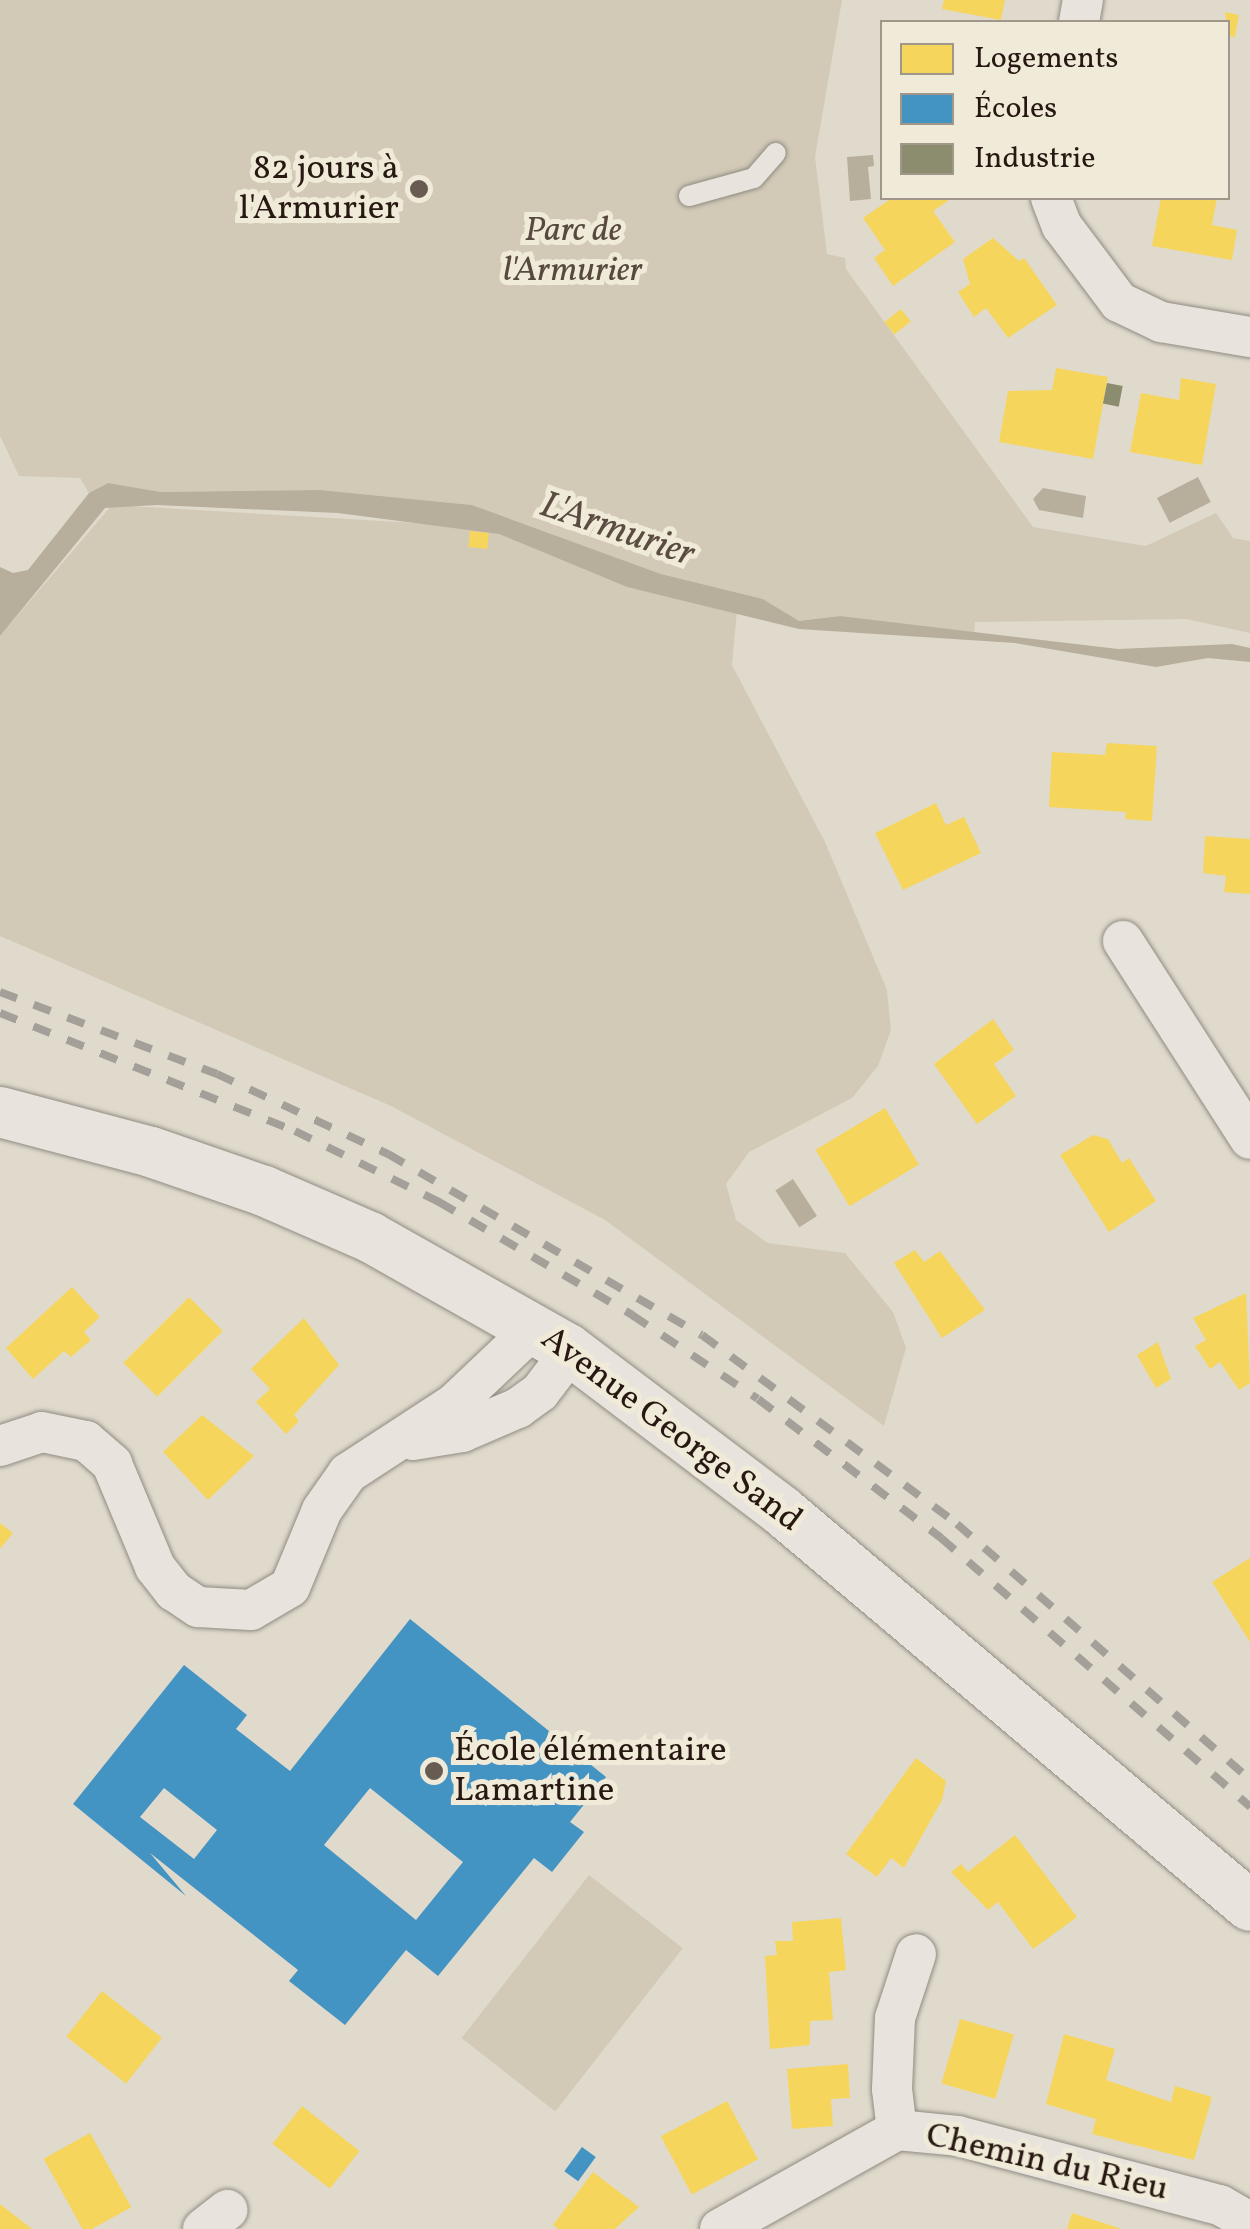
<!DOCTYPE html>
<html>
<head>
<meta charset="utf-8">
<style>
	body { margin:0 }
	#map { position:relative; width:1250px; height:2229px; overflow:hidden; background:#e0dacc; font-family:Vollkorn,serif }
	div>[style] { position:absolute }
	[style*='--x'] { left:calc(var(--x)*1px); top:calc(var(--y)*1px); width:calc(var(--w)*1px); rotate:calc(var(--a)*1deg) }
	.green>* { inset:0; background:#d2cab7; transform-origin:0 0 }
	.water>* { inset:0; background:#b7ae9c; transform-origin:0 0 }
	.homes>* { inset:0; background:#f6d55c; transform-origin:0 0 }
	.schools>* { inset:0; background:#4393c3; transform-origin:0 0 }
	.industry>* { inset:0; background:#8c8c6e; transform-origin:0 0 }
	.roads { filter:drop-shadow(0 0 2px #908b82) drop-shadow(0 0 2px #908b82) }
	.service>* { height:20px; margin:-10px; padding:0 10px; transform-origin:10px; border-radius:10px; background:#e8e4dd }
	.minor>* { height:40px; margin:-20px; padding:0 20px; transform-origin:20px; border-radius:20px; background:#e8e4dd }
	.tertiary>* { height:50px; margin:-25px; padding:0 25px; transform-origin:25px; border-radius:25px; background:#e8e4dd }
	.rail>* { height:8px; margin-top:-4px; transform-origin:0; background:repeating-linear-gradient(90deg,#a49f99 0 18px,transparent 0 36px) }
	.dots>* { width:28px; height:28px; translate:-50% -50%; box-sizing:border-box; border:5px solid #f0ead9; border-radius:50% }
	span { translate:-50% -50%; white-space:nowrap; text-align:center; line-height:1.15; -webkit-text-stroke:10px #f0ead9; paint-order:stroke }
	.poi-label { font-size:35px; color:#271811 }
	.right { translate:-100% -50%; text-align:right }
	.left { translate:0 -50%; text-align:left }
	.park-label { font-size:35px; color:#57493e; font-style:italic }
	.street-label { font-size:35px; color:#271811 }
	.water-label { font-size:38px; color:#5a4c40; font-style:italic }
	.legend { position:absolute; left:880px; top:20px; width:350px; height:180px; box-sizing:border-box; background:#f0ead9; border:2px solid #a09689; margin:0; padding:12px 18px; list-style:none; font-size:30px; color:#271811 }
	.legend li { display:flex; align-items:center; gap:20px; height:50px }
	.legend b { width:50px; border:2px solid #a09689 }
</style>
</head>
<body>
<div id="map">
	<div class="green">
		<div style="clip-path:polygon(0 0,842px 0,815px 157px,827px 254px,845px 258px,846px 269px,1033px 527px,1146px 546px,1216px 513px,1233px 538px,1250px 541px,1250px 633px,1186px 619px,975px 622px,974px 633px,955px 634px,840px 616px,799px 621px,763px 599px,661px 574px,472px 505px,320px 490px,161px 492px,108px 483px,89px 493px,80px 478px,19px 476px,0 436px)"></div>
		<div style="clip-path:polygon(112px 505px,449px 525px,499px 534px,627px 587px,737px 610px,732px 665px,825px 842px,887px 990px,891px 1030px,878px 1066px,852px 1098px,749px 1152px,726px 1184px,736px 1220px,768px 1243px,845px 1253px,893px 1312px,906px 1348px,884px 1426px,605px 1220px,391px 1106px,0 936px,0 636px)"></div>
		<div style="left:589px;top:1875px;width:119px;height:207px;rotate:38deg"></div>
	</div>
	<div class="water">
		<div style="clip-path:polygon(873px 155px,874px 166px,868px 167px,871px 199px,850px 201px,847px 157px)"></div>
		<div style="left:1198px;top:477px;width:28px;height:46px;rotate:63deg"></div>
		<div style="clip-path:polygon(108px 483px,161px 492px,320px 490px,472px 505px,661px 574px,763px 599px,799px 621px,840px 616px,1118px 649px,1232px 644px,1250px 648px,1250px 662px,1208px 658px,1156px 667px,1015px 643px,799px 629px,627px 587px,499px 534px,338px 513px,157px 505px,105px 508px,0 636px,0 567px,13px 573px,28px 570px,89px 493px)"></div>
		<div style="clip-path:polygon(1043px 488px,1086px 496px,1083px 518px,1039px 510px,1033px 499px)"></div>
		<div style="left:793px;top:1179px;width:44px;height:21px;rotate:57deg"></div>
	</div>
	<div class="homes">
		<div style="clip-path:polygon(944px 0,1005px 0,1001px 20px,942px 9px)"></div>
		<div style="clip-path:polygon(1225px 12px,1239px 15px,1235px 37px,1228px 36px)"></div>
		<div style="clip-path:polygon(892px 198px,952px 198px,933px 211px,955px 242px,893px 286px,874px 258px,885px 250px,863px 218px)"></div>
		<div style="clip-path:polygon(1161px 198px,1217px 198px,1212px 225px,1237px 230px,1232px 260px,1152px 246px)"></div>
		<div style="clip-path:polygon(993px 238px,1019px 261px,1024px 258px,1057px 305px,1008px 338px,986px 308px,974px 317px,958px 292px,970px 284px,963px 259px)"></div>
		<div style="left:901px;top:309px;width:16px;height:21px;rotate:52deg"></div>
		<div style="clip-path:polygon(1056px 368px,1108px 377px,1093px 459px,999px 442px,1008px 391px,1052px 390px)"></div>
		<div style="clip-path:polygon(1181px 378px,1216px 384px,1202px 465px,1130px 452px,1141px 393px,1179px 400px)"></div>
		<div style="left:470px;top:531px;width:19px;height:16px;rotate:6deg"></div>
		<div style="clip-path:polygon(1107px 743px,1157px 746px,1152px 821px,1125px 819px,1126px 812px,1049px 807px,1052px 752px,1105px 755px)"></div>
		<div style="clip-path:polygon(936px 803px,946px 825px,964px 817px,981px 853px,903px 890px,875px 833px)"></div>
		<div style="clip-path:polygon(1205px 836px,1250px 839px,1250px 894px,1224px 892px,1226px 876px,1203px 873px)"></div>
		<div style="clip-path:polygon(993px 1019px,1014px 1050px,994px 1064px,1016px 1096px,977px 1124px,934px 1064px)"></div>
		<div style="left:885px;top:1108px;width:66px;height:81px;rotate:59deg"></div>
		<div style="clip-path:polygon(1093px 1135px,1108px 1139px,1122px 1163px,1129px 1158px,1156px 1201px,1109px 1232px,1060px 1155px)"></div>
		<div style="clip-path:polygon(915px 1250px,924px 1262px,940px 1251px,985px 1310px,942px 1338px,894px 1263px)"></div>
		<div style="clip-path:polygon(72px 1287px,100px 1317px,84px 1332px,91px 1340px,71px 1357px,64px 1351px,33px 1379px,6px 1348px)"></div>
		<div style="clip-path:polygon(1246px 1293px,1250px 1383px,1239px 1390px,1220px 1362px,1210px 1369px,1195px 1346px,1206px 1340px,1193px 1318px)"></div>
		<div style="left:189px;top:1297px;width:48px;height:93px;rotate:45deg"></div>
		<div style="clip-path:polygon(304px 1318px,339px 1365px,294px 1415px,299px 1421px,286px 1434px,256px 1402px,270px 1389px,251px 1369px)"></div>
		<div style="clip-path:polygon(1158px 1342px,1171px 1379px,1156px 1388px,1137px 1355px)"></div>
		<div style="clip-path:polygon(202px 1415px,254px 1456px,208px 1500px,163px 1452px)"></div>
		<div style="clip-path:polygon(0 1523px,13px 1533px,0 1549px)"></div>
		<div style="clip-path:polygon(1250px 1558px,1250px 1642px,1212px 1582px)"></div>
		<div style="clip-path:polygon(916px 1758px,946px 1781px,942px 1800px,904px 1868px,891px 1858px,877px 1877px,846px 1854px)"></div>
		<div style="clip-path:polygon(1015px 1835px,1077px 1917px,1033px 1949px,998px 1902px,988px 1910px,951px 1872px,961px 1864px,968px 1872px)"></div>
		<div style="clip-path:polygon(841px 1918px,846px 1970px,829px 1972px,833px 2020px,810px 2021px,810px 2045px,770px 2049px,765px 1956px,777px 1955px,775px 1941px,793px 1941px,792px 1922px)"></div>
		<div style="left:102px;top:1991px;width:76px;height:58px;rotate:38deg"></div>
		<div style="left:960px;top:2019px;width:56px;height:67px;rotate:16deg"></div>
		<div style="clip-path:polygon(1064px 2034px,1115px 2049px,1106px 2080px,1171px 2102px,1175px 2086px,1212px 2097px,1194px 2160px,1092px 2134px,1096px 2119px,1046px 2104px)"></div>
		<div style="clip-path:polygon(848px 2064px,850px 2098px,831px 2099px,833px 2126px,792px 2129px,787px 2069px)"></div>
		<div style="left:727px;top:2101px;width:66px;height:75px;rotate:62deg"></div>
		<div style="left:302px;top:2106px;width:73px;height:48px;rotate:38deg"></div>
		<div style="left:90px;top:2133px;width:85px;height:53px;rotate:61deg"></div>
		<div style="clip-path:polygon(593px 2172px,639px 2207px,615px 2229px,558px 2229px,553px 2225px)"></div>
		<div style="clip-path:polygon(0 2204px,32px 2229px,0 2229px)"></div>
		<div style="clip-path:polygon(1072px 2213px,1119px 2228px,1119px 2229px,1067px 2229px)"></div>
	</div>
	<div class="schools">
		<div style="clip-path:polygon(evenodd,410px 1619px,606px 1777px,570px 1822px,584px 1832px,552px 1872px,534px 1858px,438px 1976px,406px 1950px,345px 2025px,289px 1981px,298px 1970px,150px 1853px,186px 1896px,73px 1804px,184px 1665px,247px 1715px,236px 1729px,290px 1771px,410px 1619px,164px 1788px,217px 1830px,194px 1859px,140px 1817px,164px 1788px,410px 1619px,370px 1788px,463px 1862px,416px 1920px,324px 1845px,370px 1788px)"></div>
		<div style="left:582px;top:2147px;width:17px;height:30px;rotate:36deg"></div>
	</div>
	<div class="industry">
		<div style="left:1107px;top:383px;width:16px;height:21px;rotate:11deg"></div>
	</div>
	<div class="roads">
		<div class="service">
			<div style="--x:689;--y:196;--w:67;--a:-15.5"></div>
			<div style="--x:754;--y:178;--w:33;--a:-49"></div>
		</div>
		<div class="minor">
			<div style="--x:1079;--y:22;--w:22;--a:-80"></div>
			<div style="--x:1051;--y:198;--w:30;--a:69"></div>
			<div style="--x:1062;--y:226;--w:95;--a:53.1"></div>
			<div style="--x:1119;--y:302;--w:47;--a:25.5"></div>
			<div style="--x:1161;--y:322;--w:90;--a:9.6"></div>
			<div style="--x:1123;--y:941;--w:235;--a:57.3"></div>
			<div style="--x:413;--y:1440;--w:50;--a:-9.3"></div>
			<div style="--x:462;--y:1432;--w:61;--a:-23.2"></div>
			<div style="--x:518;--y:1408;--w:27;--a:-36"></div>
			<div style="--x:540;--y:1392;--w:51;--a:-52.9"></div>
			<div style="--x:0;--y:1446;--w:44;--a:-18.4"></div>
			<div style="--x:42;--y:1432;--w:45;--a:11.6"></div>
			<div style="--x:86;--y:1441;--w:35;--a:41"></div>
			<div style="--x:112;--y:1464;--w:112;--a:67.3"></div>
			<div style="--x:155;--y:1567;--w:31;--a:52"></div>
			<div style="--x:174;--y:1591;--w:29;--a:34"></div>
			<div style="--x:198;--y:1607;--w:53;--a:3.2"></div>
			<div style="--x:251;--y:1610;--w:45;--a:-30.5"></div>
			<div style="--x:290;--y:1587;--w:83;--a:-67.4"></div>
			<div style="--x:322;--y:1510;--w:45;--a:-54.9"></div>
			<div style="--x:348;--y:1473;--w:126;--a:-33.1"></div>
			<div style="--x:454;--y:1404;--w:110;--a:-43.5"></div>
			<div style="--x:897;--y:2130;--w:41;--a:-97"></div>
			<div style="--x:892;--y:2089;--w:71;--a:-87.6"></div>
			<div style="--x:895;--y:2018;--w:67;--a:-71.8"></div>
			<div style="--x:203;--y:2229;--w:31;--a:-38"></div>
			<div style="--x:720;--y:2229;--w:203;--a:-29.2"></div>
			<div style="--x:897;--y:2130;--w:61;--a:5.6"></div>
			<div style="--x:958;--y:2136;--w:271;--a:14.8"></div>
			<div style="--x:1220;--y:2205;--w:34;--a:30"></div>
		</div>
		<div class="tertiary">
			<div style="--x:0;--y:1112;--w:156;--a:14.8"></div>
			<div style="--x:151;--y:1152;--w:120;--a:19"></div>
			<div style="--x:264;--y:1191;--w:116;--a:23.5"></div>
			<div style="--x:370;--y:1237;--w:227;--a:29.5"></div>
			<div style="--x:568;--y:1349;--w:268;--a:37.1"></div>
			<div style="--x:782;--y:1511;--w:612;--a:40.16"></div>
		</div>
	</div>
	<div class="rail">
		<div style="--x:0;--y:992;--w:232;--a:20.7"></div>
		<div style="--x:217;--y:1074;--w:189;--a:25.1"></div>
		<div style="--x:388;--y:1154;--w:362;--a:30"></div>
		<div style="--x:702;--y:1335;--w:317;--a:36.5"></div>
		<div style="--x:957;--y:1524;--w:389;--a:41.1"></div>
		<div style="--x:0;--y:1013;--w:318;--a:21.8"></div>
		<div style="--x:295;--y:1131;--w:161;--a:26.2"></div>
		<div style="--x:439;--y:1202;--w:224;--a:30.3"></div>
		<div style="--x:632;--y:1315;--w:151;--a:33.7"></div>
		<div style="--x:758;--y:1399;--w:230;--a:37.2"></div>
		<div style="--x:941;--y:1538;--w:410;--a:41"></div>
	</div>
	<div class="dots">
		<div style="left:419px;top:189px;background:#685c52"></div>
		<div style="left:434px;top:1771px;background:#685c52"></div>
	</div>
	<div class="poi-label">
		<span class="right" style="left:399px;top:189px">82 jours à<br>l'Armurier</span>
		<span class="left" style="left:454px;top:1771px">École élémentaire<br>Lamartine</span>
	</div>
	<div class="park-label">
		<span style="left:573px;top:251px">Parc de<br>l'Armurier</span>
	</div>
	<div class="street-label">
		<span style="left:671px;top:1430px;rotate:37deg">Avenue George Sand</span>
		<span style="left:1047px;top:2163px;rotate:13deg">Chemin du Rieu</span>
	</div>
	<div class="water-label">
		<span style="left:617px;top:531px;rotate:19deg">L'Armurier</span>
	</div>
	<ul class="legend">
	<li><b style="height:28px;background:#f6d55c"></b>Logements</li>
	<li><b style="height:28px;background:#4393c3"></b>Écoles</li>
	<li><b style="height:28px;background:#8c8c6e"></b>Industrie</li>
	</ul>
</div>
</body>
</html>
